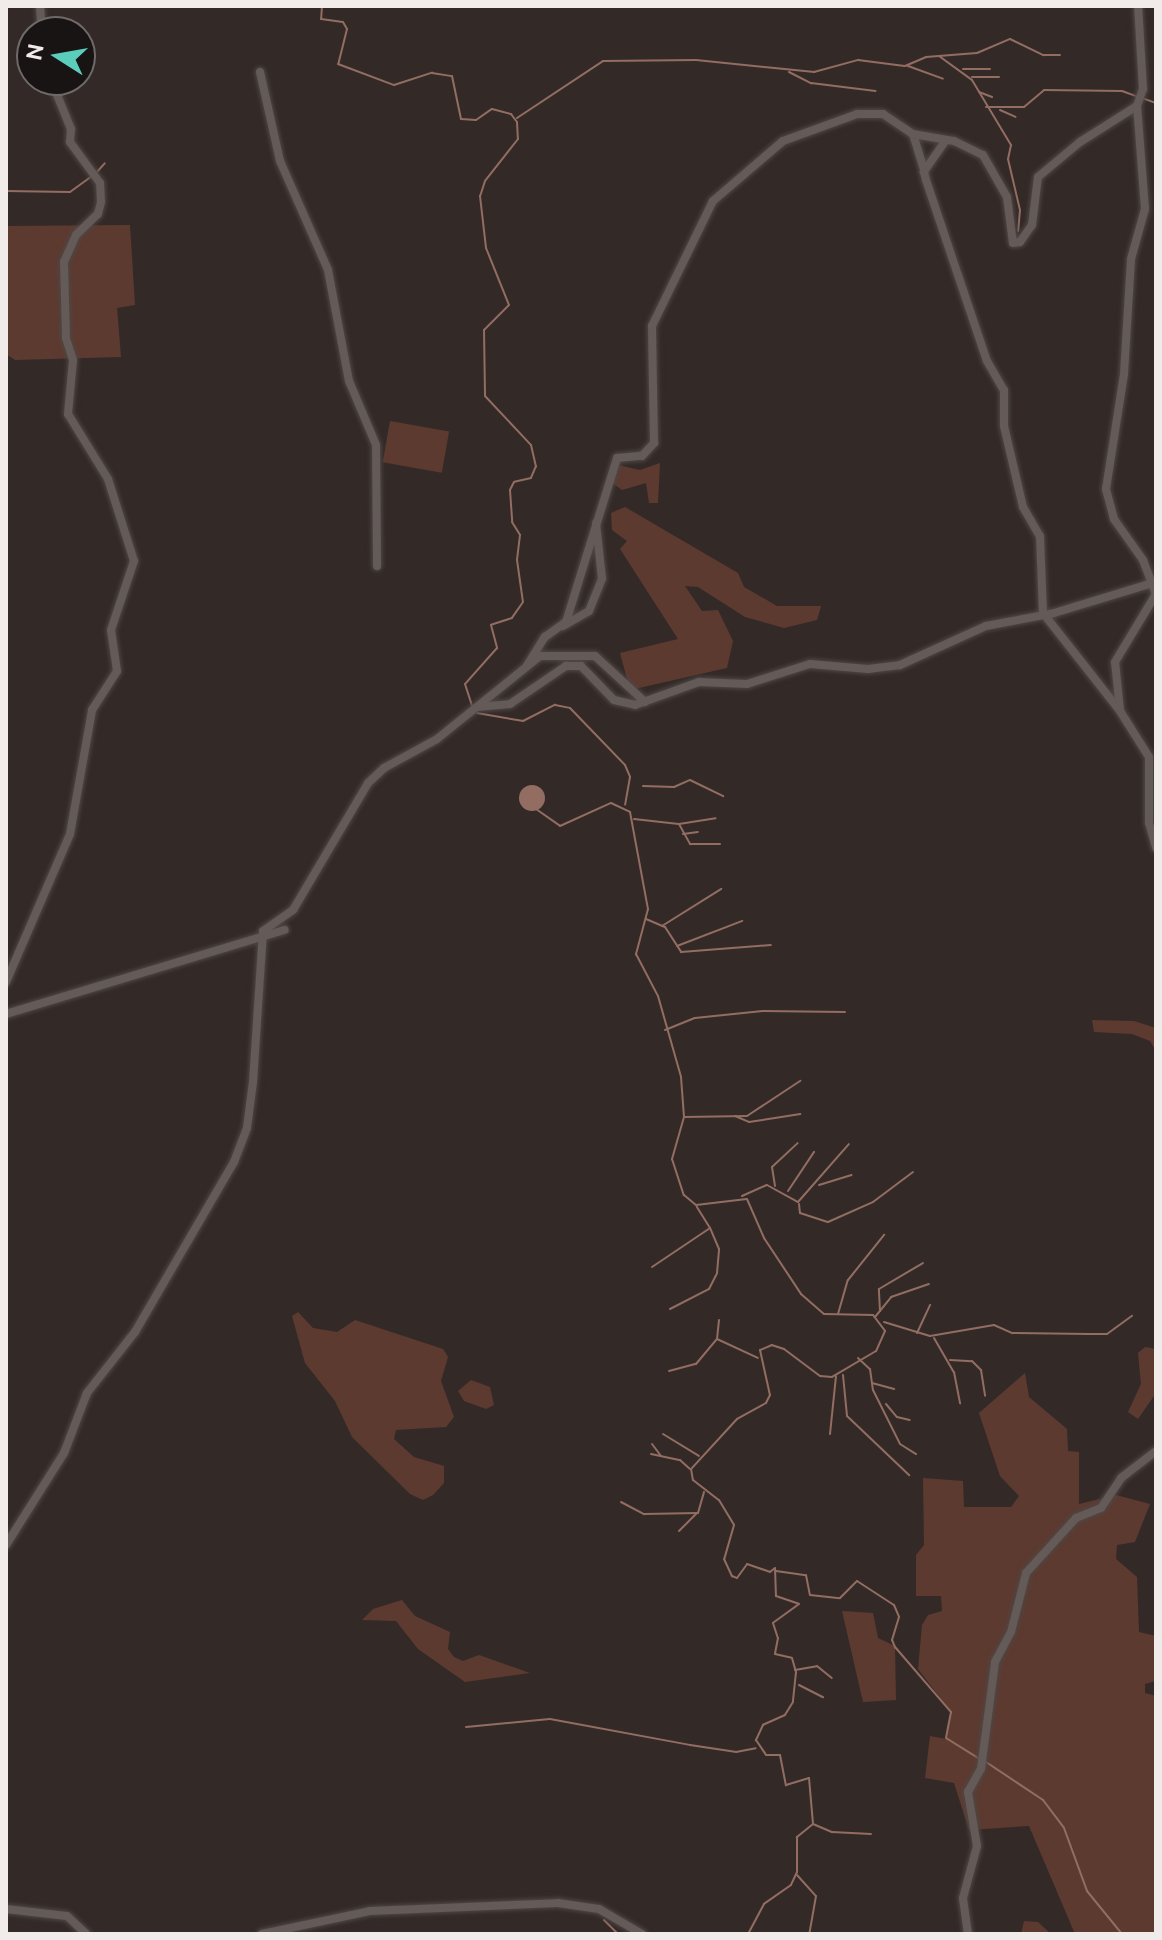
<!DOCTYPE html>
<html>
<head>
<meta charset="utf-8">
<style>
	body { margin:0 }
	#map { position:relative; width:1162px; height:1940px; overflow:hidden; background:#332a28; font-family:Ubuntu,sans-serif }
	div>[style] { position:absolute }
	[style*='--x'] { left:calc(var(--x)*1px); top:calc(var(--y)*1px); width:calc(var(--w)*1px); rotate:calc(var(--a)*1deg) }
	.green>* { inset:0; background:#5d3a30; transform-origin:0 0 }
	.water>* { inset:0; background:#936d62 }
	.round { border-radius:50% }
	.stream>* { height:2px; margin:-1px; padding:0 1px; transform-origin:1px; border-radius:1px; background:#936d62 }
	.roads { filter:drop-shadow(0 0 2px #4e4744) drop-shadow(0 0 2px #4e4744) }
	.street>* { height:8px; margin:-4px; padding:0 4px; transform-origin:4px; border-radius:4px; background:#645a57 }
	span { translate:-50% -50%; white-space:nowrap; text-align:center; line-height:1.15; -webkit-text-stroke:8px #181413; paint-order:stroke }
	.frame { position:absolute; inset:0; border:8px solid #f1ebe9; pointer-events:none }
	.north { position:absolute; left:16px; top:16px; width:80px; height:80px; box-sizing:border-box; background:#181413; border:2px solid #6f6a69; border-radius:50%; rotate:281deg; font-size:22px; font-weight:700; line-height:32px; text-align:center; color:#f1ebe9 }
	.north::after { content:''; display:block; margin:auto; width:28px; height:36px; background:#5bcebb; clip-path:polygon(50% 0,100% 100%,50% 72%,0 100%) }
</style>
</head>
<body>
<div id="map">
	<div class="green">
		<div style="clip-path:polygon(130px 225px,135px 305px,117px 308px,121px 357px,15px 360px,6px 354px,6px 226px)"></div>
		<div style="left:390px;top:421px;width:60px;height:42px;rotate:10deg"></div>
		<div style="clip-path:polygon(660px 463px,658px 503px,649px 503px,646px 483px,622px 490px,611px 482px,618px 465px,640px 470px)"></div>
		<div style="clip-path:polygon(625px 507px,738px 573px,744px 587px,777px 606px,821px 606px,817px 620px,784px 628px,745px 617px,698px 587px,685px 586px,702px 611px,718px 610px,733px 641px,727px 668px,630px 690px,620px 653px,678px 639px,620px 549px,627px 541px,612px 530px,611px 513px)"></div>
		<div style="clip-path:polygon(1092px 1020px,1134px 1021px,1156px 1028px,1156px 1051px,1150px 1041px,1132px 1034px,1094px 1032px)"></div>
		<div style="clip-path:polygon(298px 1312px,313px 1328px,337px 1332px,355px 1320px,443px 1349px,448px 1357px,441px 1381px,454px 1417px,446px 1427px,396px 1430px,394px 1439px,414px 1457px,444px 1466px,444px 1483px,433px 1495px,423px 1500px,410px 1494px,352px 1437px,335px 1401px,305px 1363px,292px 1316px)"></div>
		<div style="clip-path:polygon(1145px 1347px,1156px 1349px,1156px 1393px,1138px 1419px,1128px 1412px,1141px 1384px,1138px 1353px)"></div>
		<div style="clip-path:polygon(1025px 1373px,1029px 1397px,1067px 1429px,1068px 1451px,1079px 1452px,1079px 1504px,1116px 1495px,1150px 1504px,1135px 1542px,1117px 1545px,1116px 1559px,1137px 1577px,1139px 1632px,1156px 1636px,1156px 1681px,1145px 1684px,1145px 1693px,1156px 1696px,1156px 1934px,1075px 1934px,1029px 1826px,969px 1830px,954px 1783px,925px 1778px,930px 1736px,946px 1739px,951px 1712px,918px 1669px,922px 1625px,928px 1615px,942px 1611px,941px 1596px,916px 1596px,916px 1555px,924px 1545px,923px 1478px,963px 1481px,964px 1507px,1011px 1507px,1019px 1496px,1000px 1476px,979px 1413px)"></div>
		<div style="clip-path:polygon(471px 1380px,490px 1387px,494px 1405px,486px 1409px,464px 1401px,458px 1391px)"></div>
		<div style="clip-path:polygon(402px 1600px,415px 1616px,450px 1632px,448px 1649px,454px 1657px,463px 1661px,479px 1655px,530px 1673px,465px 1682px,418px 1649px,396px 1621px,362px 1620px,373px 1609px)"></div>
		<div style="clip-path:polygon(842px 1611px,873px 1613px,878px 1638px,895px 1646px,896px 1700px,863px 1702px)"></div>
		<div style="clip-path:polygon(1024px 1921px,1038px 1922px,1051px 1934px,1021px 1934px)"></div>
	</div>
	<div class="water">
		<div class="round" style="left:519px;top:785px;width:26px;height:26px"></div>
	</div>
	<div class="stream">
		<div style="--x:322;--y:6;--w:13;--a:94"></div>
		<div style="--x:321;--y:19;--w:22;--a:8"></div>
		<div style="--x:343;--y:22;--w:8;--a:60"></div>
		<div style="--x:347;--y:29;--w:36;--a:104"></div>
		<div style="--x:338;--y:64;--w:60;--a:20.6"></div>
		<div style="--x:394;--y:85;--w:40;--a:-18"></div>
		<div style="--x:432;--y:73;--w:20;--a:9"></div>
		<div style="--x:452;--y:76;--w:44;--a:78.2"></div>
		<div style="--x:461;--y:119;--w:15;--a:4"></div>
		<div style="--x:476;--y:120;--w:19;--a:-35"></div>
		<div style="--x:492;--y:109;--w:20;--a:15"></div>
		<div style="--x:511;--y:114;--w:10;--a:53"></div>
		<div style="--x:517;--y:122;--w:17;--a:87"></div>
		<div style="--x:518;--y:139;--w:53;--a:128.2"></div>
		<div style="--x:485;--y:181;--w:16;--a:108"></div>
		<div style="--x:480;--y:196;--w:52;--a:83.4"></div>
		<div style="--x:486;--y:248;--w:61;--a:68"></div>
		<div style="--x:509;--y:305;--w:35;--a:135"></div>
		<div style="--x:484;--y:330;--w:66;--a:89.1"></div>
		<div style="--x:485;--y:396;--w:67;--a:46.8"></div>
		<div style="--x:531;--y:445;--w:22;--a:77"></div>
		<div style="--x:536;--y:466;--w:13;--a:113"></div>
		<div style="--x:531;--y:478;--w:17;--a:167"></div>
		<div style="--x:514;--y:482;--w:9;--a:117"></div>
		<div style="--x:510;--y:490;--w:32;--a:86"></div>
		<div style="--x:512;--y:522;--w:15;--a:58"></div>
		<div style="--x:520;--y:535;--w:25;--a:97"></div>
		<div style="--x:517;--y:560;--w:42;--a:81.9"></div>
		<div style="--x:523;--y:602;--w:19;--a:125"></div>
		<div style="--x:512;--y:618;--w:22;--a:162"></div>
		<div style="--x:491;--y:625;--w:24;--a:75"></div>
		<div style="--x:497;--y:648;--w:48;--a:131.6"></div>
		<div style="--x:465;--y:684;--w:25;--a:72"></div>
		<div style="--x:939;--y:56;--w:41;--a:36"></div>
		<div style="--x:972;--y:80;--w:76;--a:59"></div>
		<div style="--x:1011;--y:145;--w:14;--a:102"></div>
		<div style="--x:1008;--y:159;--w:52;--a:76.8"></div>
		<div style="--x:1020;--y:210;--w:21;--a:95"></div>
		<div style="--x:908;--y:66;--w:37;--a:20"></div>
		<div style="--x:963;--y:69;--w:27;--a:0"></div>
		<div style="--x:789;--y:72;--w:25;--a:27"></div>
		<div style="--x:811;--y:83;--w:65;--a:7"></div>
		<div style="--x:972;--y:77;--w:27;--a:0"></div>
		<div style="--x:979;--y:92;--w:14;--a:21"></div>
		<div style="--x:1142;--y:98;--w:15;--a:20"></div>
		<div style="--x:986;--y:107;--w:38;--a:0"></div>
		<div style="--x:1024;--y:107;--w:26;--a:-40"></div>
		<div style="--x:1044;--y:90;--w:78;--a:0.7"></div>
		<div style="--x:1122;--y:91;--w:15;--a:20"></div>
		<div style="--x:1000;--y:110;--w:17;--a:24"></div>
		<div style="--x:517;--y:118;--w:103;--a:-33.5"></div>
		<div style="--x:603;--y:61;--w:93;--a:-0.6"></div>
		<div style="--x:696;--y:60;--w:119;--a:5.8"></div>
		<div style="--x:814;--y:72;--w:46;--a:-15.3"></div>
		<div style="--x:858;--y:60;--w:47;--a:7.3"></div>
		<div style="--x:905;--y:66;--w:23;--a:-23"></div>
		<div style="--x:926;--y:57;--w:51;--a:-4.5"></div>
		<div style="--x:977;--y:53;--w:36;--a:-23"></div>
		<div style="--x:1010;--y:39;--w:37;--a:26"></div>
		<div style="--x:1043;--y:55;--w:17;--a:0"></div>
		<div style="--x:96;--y:173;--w:13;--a:-48"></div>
		<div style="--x:6;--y:191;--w:64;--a:0.9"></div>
		<div style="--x:70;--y:192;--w:26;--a:-36"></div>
		<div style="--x:477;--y:713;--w:47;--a:9.9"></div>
		<div style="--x:523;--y:721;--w:36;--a:-27"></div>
		<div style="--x:555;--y:705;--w:15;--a:11"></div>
		<div style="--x:570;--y:708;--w:79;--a:46"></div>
		<div style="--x:625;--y:765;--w:13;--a:67"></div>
		<div style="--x:630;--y:777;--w:28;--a:100"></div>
		<div style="--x:643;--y:786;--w:31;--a:2"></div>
		<div style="--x:674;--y:787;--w:17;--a:-24"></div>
		<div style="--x:690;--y:780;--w:37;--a:26"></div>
		<div style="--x:536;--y:809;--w:29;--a:35"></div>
		<div style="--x:560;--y:826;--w:56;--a:-24.3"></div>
		<div style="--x:611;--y:803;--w:21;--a:25"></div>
		<div style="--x:630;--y:812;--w:99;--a:79.5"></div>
		<div style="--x:648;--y:909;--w:47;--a:104.9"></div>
		<div style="--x:636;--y:954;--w:47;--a:62.4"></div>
		<div style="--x:658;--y:996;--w:84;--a:74.1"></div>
		<div style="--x:681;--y:1077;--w:40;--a:85.7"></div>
		<div style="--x:684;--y:1117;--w:44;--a:105.9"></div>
		<div style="--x:672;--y:1159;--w:38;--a:72"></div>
		<div style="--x:684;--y:1195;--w:16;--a:40"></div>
		<div style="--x:696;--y:1205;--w:51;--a:-6.7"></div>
		<div style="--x:747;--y:1199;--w:43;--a:66.4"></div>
		<div style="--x:764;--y:1238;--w:67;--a:56.5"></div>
		<div style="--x:801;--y:1294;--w:30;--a:41"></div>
		<div style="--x:824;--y:1314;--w:49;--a:1.2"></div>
		<div style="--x:873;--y:1315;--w:20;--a:53"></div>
		<div style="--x:885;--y:1331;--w:22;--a:114"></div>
		<div style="--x:876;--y:1351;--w:51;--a:149.4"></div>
		<div style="--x:832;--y:1377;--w:12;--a:-175"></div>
		<div style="--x:820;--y:1376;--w:45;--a:-143.1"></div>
		<div style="--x:784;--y:1349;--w:13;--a:-162"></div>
		<div style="--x:772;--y:1345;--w:13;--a:157"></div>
		<div style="--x:760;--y:1350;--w:46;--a:77.5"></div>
		<div style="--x:770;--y:1395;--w:9;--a:117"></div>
		<div style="--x:766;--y:1403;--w:33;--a:151"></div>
		<div style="--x:737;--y:1419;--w:68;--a:132.6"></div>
		<div style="--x:691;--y:1469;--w:11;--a:80"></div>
		<div style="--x:693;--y:1480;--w:33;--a:38"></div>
		<div style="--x:719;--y:1500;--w:29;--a:59"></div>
		<div style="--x:734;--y:1525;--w:35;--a:106"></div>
		<div style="--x:724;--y:1559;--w:19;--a:65"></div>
		<div style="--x:732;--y:1576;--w:5;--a:22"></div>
		<div style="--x:737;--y:1578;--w:17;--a:-54"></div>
		<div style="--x:747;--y:1564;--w:24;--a:19"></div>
		<div style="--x:770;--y:1572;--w:6;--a:-39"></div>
		<div style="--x:775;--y:1568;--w:28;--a:88"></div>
		<div style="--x:776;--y:1596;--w:24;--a:19"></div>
		<div style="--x:799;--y:1604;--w:32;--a:144"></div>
		<div style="--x:773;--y:1623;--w:16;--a:72"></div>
		<div style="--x:778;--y:1638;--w:16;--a:101"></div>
		<div style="--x:775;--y:1654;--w:17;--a:13"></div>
		<div style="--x:792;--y:1658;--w:15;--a:74"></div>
		<div style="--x:796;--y:1672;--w:30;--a:96"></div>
		<div style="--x:793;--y:1702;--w:15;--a:122"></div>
		<div style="--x:785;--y:1715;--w:24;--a:156"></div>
		<div style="--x:763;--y:1725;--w:17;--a:115"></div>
		<div style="--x:756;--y:1740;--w:18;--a:56"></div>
		<div style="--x:766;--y:1755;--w:14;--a:0"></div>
		<div style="--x:780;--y:1755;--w:31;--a:79"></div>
		<div style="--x:786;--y:1785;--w:24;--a:-17"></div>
		<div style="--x:809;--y:1778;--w:46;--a:85"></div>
		<div style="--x:813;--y:1824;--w:21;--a:141"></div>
		<div style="--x:797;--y:1837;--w:35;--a:90"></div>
		<div style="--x:797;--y:1872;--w:14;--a:115"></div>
		<div style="--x:791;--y:1885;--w:33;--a:145"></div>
		<div style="--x:764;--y:1904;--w:34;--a:118"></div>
		<div style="--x:634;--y:819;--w:45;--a:6.3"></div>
		<div style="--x:679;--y:824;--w:23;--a:61"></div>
		<div style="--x:690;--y:844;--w:30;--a:0"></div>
		<div style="--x:679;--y:824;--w:37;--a:-9"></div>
		<div style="--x:683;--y:834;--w:15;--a:-8"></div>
		<div style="--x:646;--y:919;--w:21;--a:23"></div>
		<div style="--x:665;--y:927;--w:30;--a:57"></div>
		<div style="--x:681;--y:952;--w:90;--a:-4.4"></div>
		<div style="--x:662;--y:926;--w:70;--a:-32.1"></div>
		<div style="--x:677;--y:946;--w:70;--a:-21"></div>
		<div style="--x:665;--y:1030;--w:32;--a:-22"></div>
		<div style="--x:695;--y:1018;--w:68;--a:-5.9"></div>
		<div style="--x:763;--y:1011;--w:82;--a:0.7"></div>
		<div style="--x:735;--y:1116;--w:15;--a:23"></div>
		<div style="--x:749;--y:1122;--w:52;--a:-8.9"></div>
		<div style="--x:684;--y:1117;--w:63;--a:-0.9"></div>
		<div style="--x:747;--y:1116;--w:64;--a:-33.4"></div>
		<div style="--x:819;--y:1185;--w:34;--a:-17"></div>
		<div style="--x:775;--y:1186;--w:19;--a:-99"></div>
		<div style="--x:772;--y:1167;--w:35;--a:-43"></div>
		<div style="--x:788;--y:1191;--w:47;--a:-56.3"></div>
		<div style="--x:742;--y:1196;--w:27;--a:-24"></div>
		<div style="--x:767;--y:1185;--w:35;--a:29"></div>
		<div style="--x:798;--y:1202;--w:77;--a:-48.7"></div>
		<div style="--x:799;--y:1204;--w:9;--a:84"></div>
		<div style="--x:800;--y:1213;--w:29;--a:18"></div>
		<div style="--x:828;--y:1222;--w:49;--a:-24"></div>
		<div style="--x:873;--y:1202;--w:50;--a:-36.9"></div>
		<div style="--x:652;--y:1267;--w:70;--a:-33.9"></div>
		<div style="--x:710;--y:1228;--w:25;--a:-122"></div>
		<div style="--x:670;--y:1309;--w:44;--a:-27.1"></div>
		<div style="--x:709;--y:1289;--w:18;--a:-63"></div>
		<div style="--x:717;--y:1273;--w:24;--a:-85"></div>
		<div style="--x:719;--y:1249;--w:23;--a:-113"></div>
		<div style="--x:880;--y:1311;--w:22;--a:-93"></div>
		<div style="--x:879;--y:1289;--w:51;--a:-30.6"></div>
		<div style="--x:838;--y:1314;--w:35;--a:-74"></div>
		<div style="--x:848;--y:1280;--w:58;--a:-51.3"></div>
		<div style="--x:875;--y:1317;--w:26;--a:-51"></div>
		<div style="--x:891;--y:1297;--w:40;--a:-18.9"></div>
		<div style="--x:884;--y:1322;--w:48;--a:16.9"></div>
		<div style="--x:930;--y:1336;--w:65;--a:-9.8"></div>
		<div style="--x:994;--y:1325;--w:20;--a:24"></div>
		<div style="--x:1012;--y:1333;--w:76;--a:0.8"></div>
		<div style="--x:1088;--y:1334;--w:19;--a:0"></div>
		<div style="--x:1107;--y:1334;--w:31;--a:-36"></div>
		<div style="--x:917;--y:1333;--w:31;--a:-65"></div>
		<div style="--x:934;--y:1338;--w:39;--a:60"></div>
		<div style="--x:954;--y:1372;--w:32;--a:79"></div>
		<div style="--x:717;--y:1339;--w:19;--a:-84"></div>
		<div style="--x:858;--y:1358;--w:16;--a:43"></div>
		<div style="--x:870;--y:1369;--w:21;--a:82"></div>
		<div style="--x:873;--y:1390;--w:60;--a:63.4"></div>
		<div style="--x:900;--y:1444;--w:19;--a:32"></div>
		<div style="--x:950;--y:1360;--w:22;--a:3"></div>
		<div style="--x:972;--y:1361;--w:13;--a:45"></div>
		<div style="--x:981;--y:1370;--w:26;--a:81"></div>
		<div style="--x:669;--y:1371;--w:28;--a:-15"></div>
		<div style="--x:696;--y:1364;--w:33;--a:-50"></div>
		<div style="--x:717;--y:1339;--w:45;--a:24.9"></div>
		<div style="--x:843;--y:1375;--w:41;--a:84.4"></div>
		<div style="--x:847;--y:1416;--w:86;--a:43.6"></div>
		<div style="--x:872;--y:1383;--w:23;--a:15"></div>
		<div style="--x:886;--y:1404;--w:17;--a:50"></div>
		<div style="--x:897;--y:1417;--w:13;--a:13"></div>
		<div style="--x:663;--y:1434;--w:42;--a:31.4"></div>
		<div style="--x:830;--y:1434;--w:58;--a:-84.1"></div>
		<div style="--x:652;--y:1444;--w:15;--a:53"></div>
		<div style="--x:651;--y:1454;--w:30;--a:12"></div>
		<div style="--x:680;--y:1460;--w:13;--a:42"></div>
		<div style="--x:621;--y:1502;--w:26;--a:28"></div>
		<div style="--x:644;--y:1514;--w:54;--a:-1.1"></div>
		<div style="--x:698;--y:1513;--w:22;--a:-74"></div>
		<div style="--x:679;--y:1531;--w:25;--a:-45"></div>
		<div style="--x:776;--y:1571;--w:30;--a:8"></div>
		<div style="--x:806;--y:1575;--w:20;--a:79"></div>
		<div style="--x:810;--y:1595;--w:30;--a:6"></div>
		<div style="--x:840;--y:1598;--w:24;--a:-45"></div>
		<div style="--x:857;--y:1581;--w:44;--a:33"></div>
		<div style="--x:894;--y:1605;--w:13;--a:67"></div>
		<div style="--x:899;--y:1617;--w:24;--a:107"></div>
		<div style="--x:892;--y:1640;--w:8;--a:67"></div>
		<div style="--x:895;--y:1647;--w:86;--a:49.3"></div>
		<div style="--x:951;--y:1712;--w:26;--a:101"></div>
		<div style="--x:946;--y:1738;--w:40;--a:32"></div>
		<div style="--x:795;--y:1670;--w:22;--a:-10"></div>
		<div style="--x:817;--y:1666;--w:19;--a:39"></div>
		<div style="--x:799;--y:1685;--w:27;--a:27"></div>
		<div style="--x:466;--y:1727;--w:84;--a:-5.4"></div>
		<div style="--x:550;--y:1719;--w:142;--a:10.5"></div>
		<div style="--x:690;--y:1745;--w:47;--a:8.7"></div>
		<div style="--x:736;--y:1752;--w:20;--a:-11"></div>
		<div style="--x:986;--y:1762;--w:69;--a:33.7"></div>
		<div style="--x:1043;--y:1800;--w:35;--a:53"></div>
		<div style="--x:1064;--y:1828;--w:67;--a:69.9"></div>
		<div style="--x:1087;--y:1891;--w:55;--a:50.9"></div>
		<div style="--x:813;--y:1824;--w:21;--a:23"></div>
		<div style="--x:832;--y:1832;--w:39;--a:3"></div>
		<div style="--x:797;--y:1875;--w:28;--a:48"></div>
		<div style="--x:816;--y:1896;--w:39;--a:100"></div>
		<div style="--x:604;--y:1920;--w:20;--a:45"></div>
	</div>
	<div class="roads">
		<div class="street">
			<div style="--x:40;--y:6;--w:26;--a:86"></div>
			<div style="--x:260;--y:72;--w:91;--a:77.3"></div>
			<div style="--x:280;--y:161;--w:119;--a:66.2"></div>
			<div style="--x:328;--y:270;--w:113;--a:79.3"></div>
			<div style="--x:349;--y:381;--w:69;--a:67.1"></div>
			<div style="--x:376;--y:445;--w:121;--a:89.5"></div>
			<div style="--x:913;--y:134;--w:39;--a:73"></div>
			<div style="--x:946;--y:140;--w:39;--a:125"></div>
			<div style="--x:924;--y:172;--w:8;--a:76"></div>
			<div style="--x:926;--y:180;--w:191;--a:71.4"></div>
			<div style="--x:987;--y:361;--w:34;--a:60"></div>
			<div style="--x:1004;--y:390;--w:36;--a:90"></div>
			<div style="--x:1004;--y:426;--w:83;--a:76.8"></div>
			<div style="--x:1023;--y:507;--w:34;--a:60"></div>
			<div style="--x:1040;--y:536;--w:77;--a:87.8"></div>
			<div style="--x:1043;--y:613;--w:125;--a:51.8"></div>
			<div style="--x:1120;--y:711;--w:54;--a:57.8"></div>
			<div style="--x:1149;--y:757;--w:66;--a:90"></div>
			<div style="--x:1149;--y:823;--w:26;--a:74"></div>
			<div style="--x:563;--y:626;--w:30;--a:-30"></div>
			<div style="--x:589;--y:611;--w:35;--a:-68"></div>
			<div style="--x:602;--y:579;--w:56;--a:-96.1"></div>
			<div style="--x:526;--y:667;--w:36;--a:-58"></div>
			<div style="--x:545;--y:637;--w:26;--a:-36"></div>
			<div style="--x:566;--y:622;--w:172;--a:-72.7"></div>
			<div style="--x:617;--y:458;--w:25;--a:-5"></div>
			<div style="--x:642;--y:456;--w:18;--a:-47"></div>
			<div style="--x:654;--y:443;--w:117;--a:-91"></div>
			<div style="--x:652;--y:326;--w:139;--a:-64"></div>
			<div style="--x:713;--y:201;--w:92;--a:-40.6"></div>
			<div style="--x:783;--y:141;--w:79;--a:-20"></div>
			<div style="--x:857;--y:114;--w:26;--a:0"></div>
			<div style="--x:883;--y:114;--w:36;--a:34"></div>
			<div style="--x:913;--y:134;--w:42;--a:9.7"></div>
			<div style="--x:954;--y:141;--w:32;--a:26"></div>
			<div style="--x:983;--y:155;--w:48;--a:60.3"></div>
			<div style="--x:1007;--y:197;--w:46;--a:82.6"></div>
			<div style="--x:1013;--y:243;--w:7;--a:-8"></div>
			<div style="--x:1020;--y:242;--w:21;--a:-55"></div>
			<div style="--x:1032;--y:225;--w:48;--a:-82.9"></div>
			<div style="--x:1038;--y:177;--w:55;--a:-39.8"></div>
			<div style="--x:1080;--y:142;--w:67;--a:-32.3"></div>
			<div style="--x:1137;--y:106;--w:18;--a:-71"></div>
			<div style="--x:1143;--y:89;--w:83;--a:-93.4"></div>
			<div style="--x:477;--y:707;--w:33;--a:-5"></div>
			<div style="--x:510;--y:704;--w:68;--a:-34.2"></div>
			<div style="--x:566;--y:666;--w:15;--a:0"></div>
			<div style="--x:581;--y:666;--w:47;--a:45.9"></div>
			<div style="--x:614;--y:700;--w:22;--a:13"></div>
			<div style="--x:635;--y:705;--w:68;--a:-19.8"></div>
			<div style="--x:699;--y:682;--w:48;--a:2.4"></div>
			<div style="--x:747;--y:684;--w:66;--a:-17.6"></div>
			<div style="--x:810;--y:664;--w:58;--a:4.9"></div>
			<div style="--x:868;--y:669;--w:32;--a:-7"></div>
			<div style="--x:900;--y:665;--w:94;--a:-24.4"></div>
			<div style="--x:986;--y:626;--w:69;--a:-10.8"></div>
			<div style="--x:1054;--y:613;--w:107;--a:-16.9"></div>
			<div style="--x:1120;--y:710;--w:48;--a:-95.9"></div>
			<div style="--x:1115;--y:662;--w:79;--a:-58.9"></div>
			<div style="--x:1156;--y:594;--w:36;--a:-111"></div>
			<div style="--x:1143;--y:560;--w:50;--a:-125.3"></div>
			<div style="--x:1114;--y:519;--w:31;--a:-105"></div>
			<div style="--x:1106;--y:489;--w:116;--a:-81.1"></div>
			<div style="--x:1124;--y:374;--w:115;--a:-86.5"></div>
			<div style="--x:1131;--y:259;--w:52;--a:-74.4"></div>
			<div style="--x:1145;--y:209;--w:103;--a:-94.4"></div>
			<div style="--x:6;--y:982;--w:161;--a:-66.6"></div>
			<div style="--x:70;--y:834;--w:126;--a:-79.9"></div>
			<div style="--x:92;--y:710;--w:46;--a:-57.3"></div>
			<div style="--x:117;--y:671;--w:41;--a:-98.3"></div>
			<div style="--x:111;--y:630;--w:73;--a:-71.6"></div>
			<div style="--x:134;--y:561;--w:86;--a:-107.6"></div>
			<div style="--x:108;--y:479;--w:76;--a:-121.6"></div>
			<div style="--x:68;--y:414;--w:54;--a:-84.7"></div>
			<div style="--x:73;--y:360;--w:23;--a:-108"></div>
			<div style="--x:66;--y:338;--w:76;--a:-91.5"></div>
			<div style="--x:64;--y:262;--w:30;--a:-66"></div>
			<div style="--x:76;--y:235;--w:30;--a:-44"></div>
			<div style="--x:98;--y:214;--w:12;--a:-76"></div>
			<div style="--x:101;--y:202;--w:19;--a:-93"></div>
			<div style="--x:100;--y:183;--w:51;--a:-126.2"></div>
			<div style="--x:70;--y:142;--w:13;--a:-86"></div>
			<div style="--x:71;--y:129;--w:53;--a:-112.2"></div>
			<div style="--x:6;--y:1014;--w:291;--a:-16.8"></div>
			<div style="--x:6;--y:1545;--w:109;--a:-57.8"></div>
			<div style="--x:64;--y:1453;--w:64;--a:-69"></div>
			<div style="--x:87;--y:1393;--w:78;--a:-51.8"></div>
			<div style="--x:135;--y:1332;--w:197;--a:-59.8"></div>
			<div style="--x:234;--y:1162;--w:36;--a:-69"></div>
			<div style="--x:247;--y:1128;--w:46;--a:-82.6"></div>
			<div style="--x:253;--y:1082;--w:151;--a:-86.2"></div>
			<div style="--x:263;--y:931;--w:37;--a:-35"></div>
			<div style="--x:293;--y:910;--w:147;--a:-59.4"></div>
			<div style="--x:368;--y:783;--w:22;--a:-43"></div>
			<div style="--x:384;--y:768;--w:60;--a:-28.7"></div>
			<div style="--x:437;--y:739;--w:132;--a:-38.9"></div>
			<div style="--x:540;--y:656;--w:55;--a:0"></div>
			<div style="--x:595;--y:656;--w:68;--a:42.6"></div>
			<div style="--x:6;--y:1909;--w:61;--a:6.5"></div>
			<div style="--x:67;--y:1916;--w:26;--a:43"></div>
			<div style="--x:262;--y:1934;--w:110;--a:-12"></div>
			<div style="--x:370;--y:1911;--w:188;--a:-2.4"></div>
			<div style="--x:558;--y:1903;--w:41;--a:8.3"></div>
			<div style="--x:599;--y:1909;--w:50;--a:30.2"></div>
			<div style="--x:968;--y:1934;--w:36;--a:-98"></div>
			<div style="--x:963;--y:1898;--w:54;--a:-74.9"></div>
			<div style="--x:977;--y:1846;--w:55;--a:-99.5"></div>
			<div style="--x:968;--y:1792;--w:26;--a:-61"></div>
			<div style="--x:981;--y:1769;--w:108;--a:-82.5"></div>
			<div style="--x:995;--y:1662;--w:34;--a:-62"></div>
			<div style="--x:1011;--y:1632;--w:61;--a:-75.7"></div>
			<div style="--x:1026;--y:1573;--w:74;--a:-47.7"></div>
			<div style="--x:1076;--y:1518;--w:27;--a:-22"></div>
			<div style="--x:1101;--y:1508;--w:36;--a:-56"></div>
			<div style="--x:1121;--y:1478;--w:44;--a:-37.6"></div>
		</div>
	</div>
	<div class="frame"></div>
	<div class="north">N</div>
</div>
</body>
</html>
